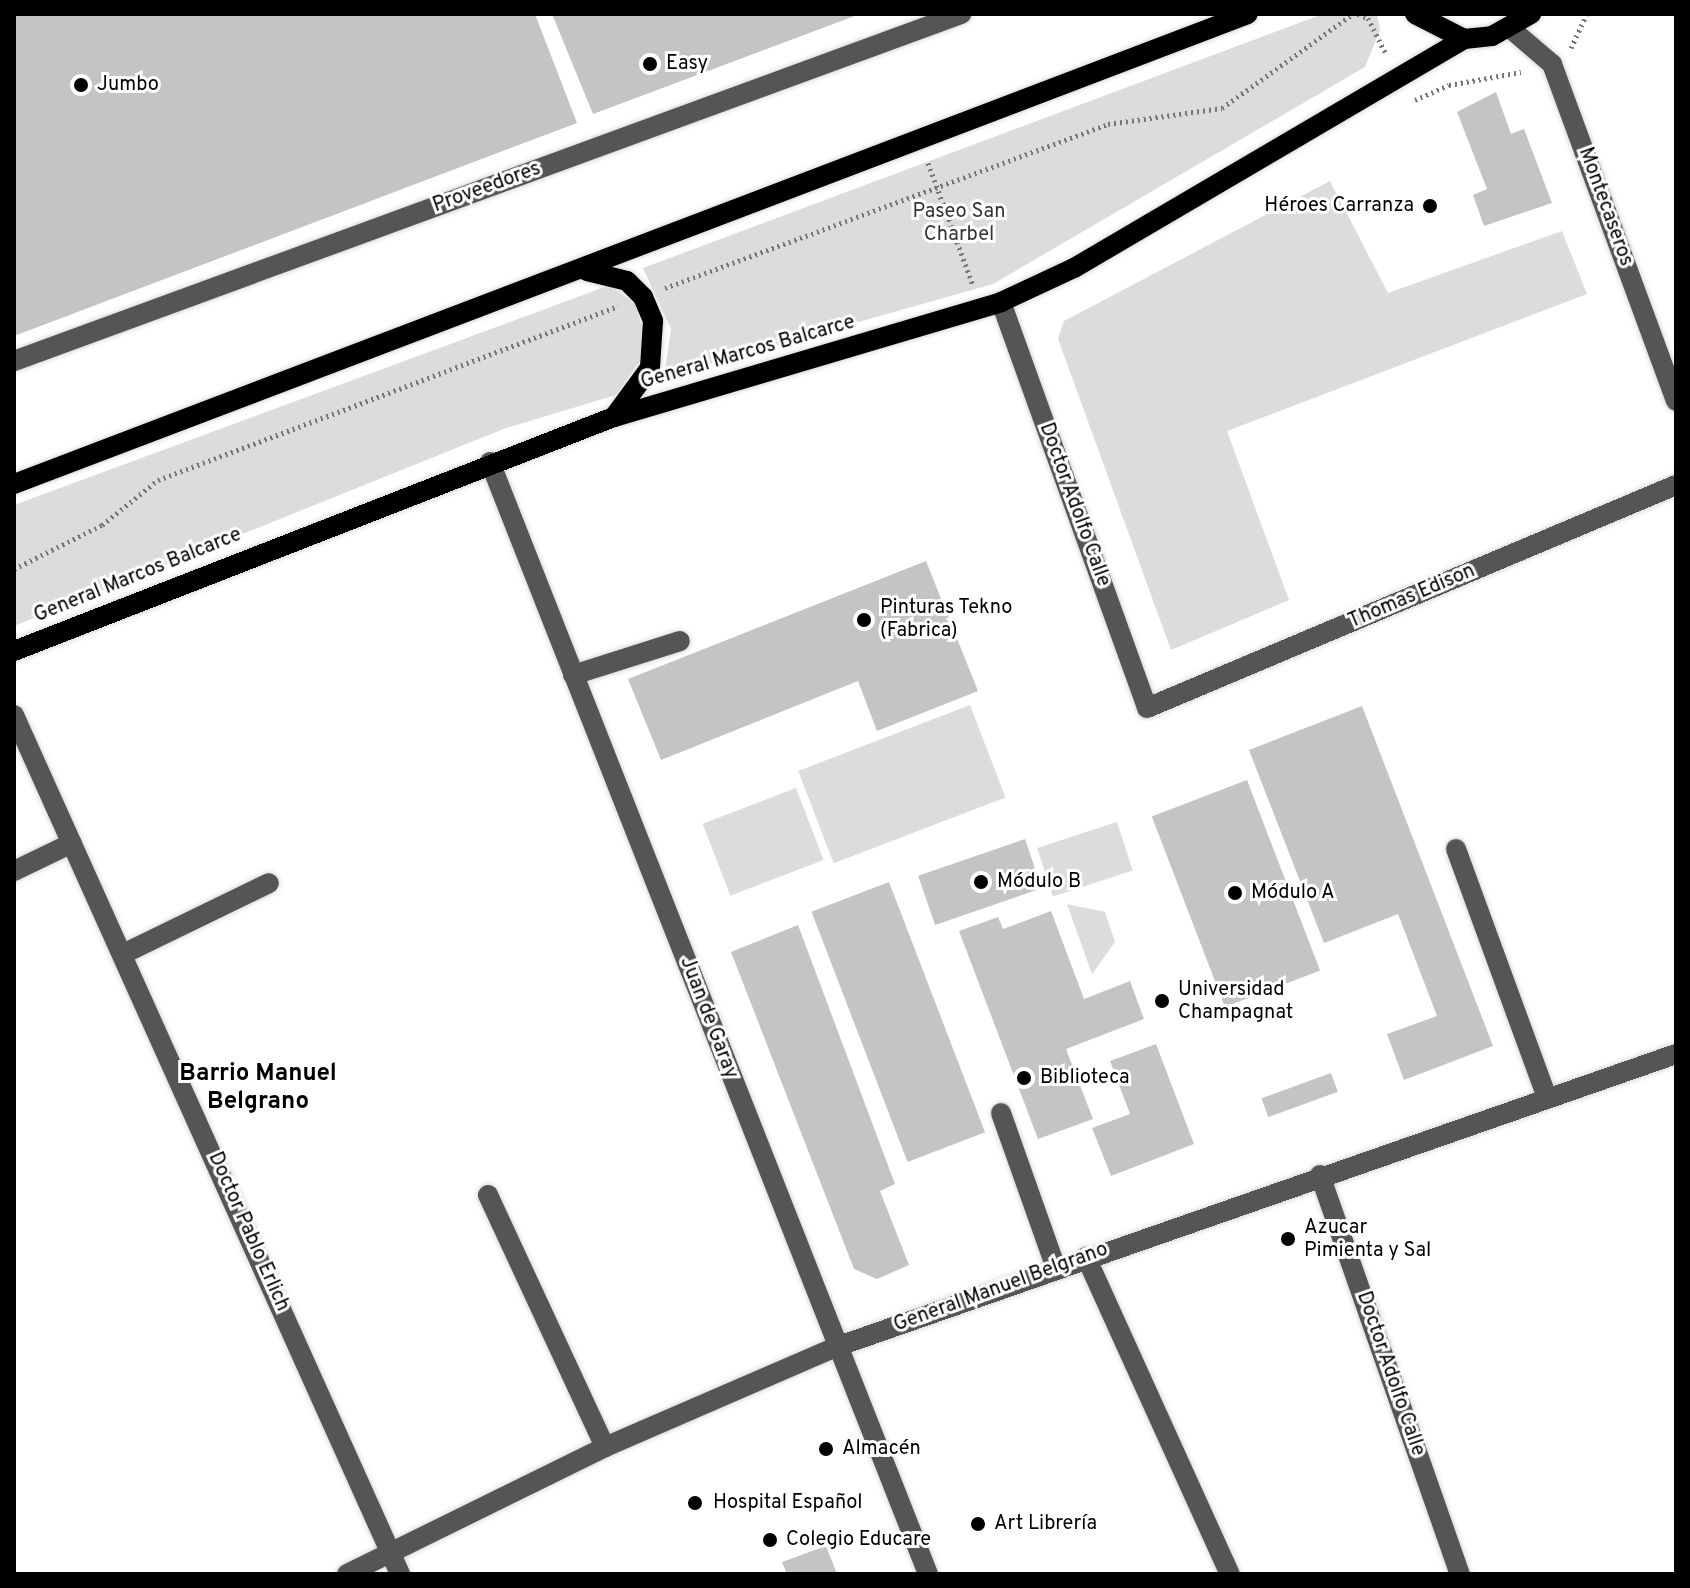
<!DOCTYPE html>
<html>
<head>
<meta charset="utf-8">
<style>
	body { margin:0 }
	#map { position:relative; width:1690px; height:1588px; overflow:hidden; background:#fff; font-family:Overpass,sans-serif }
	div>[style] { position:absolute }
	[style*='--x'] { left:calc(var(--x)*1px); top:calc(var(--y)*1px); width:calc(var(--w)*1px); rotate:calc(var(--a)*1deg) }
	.green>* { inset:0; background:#dcdcdc; transform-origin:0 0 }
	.building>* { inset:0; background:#c4c4c4; transform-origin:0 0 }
	.path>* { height:5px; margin-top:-2.5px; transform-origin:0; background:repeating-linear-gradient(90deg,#777 0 2px,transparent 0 6px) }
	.roads { filter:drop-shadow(0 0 2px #dbdbdb) drop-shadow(0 0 2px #dbdbdb) }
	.minor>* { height:20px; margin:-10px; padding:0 10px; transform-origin:10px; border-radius:10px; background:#555 }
	.major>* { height:20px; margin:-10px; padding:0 10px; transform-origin:10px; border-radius:10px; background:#000 }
	.dots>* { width:22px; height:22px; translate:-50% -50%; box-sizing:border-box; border:4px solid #fff; border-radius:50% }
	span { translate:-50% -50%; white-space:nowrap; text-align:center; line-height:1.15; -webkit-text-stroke:6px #fff; paint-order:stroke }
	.poi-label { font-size:20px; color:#000 }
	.left { translate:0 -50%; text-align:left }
	.right { translate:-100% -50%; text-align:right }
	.street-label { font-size:20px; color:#000 }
	.park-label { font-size:20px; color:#333 }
	.quarter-label { font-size:24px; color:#000; font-weight:700 }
	.frame { position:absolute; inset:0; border:16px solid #000; pointer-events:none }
</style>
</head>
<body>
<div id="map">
	<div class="green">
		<div style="clip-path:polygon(1323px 14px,1377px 14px,1380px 30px,1365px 67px,993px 284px,664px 377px,671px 329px,643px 268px)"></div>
		<div style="clip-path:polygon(1330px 181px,1388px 293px,1562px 231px,1587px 294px,1227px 431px,1289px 600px,1171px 650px,1058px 339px,1064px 321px)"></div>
		<div style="clip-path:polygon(610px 285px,635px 304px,643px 330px,640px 360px,616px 395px,506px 428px,14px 626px,14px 505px)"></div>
		<div style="left:970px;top:705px;width:99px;height:184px;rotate:69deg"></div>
		<div style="left:796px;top:788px;width:77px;height:100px;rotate:69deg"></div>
		<div style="left:1117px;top:822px;width:51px;height:84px;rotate:72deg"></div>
		<div style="clip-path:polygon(1067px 904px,1105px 912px,1115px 942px,1092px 974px)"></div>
	</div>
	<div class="building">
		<div style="clip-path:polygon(14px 14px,535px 14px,577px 123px,14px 336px)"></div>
		<div style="clip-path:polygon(552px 14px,860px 14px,593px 114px)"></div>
		<div style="clip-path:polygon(1496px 92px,1511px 134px,1524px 129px,1552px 203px,1484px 226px,1473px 195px,1487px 189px,1457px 112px)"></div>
		<div style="clip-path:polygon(926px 561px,978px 691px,877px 731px,858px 681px,661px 760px,628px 679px)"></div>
		<div style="clip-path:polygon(1362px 706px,1493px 1046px,1404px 1080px,1387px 1034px,1437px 1016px,1398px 914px,1324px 943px,1249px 750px)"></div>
		<div style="left:1247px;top:780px;width:204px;height:102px;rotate:69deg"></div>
		<div style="left:1025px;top:839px;width:52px;height:113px;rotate:71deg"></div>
		<div style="left:889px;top:882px;width:268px;height:83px;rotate:69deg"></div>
		<div style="clip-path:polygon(1051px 911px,1084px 999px,1130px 981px,1144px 1019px,1066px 1049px,1093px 1119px,1038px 1139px,959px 931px,998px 917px,1003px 929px)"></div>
		<div style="clip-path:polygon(798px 925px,895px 1184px,880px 1191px,909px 1265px,877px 1279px,854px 1269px,731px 952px)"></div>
		<div style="clip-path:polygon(1156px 1044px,1194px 1144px,1111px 1176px,1092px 1128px,1130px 1114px,1110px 1061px)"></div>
		<div style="left:1331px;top:1073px;width:20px;height:74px;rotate:70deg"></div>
		<div style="clip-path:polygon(826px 1546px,837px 1574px,787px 1574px,782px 1562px)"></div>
	</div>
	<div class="path">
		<div style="--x:1358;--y:14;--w:11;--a:22"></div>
		<div style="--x:1368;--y:18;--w:40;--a:63.4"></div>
		<div style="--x:1571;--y:48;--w:38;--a:-65"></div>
		<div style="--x:1415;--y:100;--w:37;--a:-24"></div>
		<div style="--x:1449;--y:85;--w:73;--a:-10.2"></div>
		<div style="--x:928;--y:163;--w:130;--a:69.8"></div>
		<div style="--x:665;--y:288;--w:472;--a:-20.3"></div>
		<div style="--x:1108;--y:124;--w:115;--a:-8"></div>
		<div style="--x:1222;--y:108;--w:161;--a:-35.7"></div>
		<div style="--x:14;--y:569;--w:98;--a:-26.6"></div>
		<div style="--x:102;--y:525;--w:72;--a:-38.8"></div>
		<div style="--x:158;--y:480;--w:492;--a:-20.7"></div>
	</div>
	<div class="roads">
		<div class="minor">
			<div style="--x:1511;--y:29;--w:54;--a:40.5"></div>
			<div style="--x:1552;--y:64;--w:359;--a:69.8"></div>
			<div style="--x:1001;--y:302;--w:431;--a:70.2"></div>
			<div style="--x:1147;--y:708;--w:574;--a:-22.86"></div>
			<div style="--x:14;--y:361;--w:1009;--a:-20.12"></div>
			<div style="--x:490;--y:462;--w:1195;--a:68.5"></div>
			<div style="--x:573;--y:675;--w:112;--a:-17.6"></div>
			<div style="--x:14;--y:715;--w:942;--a:65.8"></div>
			<div style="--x:1456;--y:849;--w:265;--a:69.9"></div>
			<div style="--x:14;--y:871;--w:64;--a:-25.8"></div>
			<div style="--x:123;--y:954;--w:162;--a:-25.9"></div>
			<div style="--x:1001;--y:1113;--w:164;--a:70.5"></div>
			<div style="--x:1320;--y:1175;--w:423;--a:70.7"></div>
			<div style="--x:488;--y:1195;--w:278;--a:65.1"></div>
			<div style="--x:1086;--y:1257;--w:348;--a:65.6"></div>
			<div style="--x:347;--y:1574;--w:288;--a:-26.2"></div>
			<div style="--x:605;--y:1447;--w:252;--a:-23.4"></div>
			<div style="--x:836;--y:1347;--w:890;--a:-19.23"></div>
		</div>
		<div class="major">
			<div style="--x:1415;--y:14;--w:55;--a:27"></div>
			<div style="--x:1464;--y:39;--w:28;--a:-6"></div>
			<div style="--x:1492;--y:36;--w:45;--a:-29.4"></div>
			<div style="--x:587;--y:271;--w:41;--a:14"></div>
			<div style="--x:627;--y:281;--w:23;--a:45"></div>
			<div style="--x:643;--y:297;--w:26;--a:67"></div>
			<div style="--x:653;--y:321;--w:47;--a:93.7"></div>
			<div style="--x:650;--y:368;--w:61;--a:126.3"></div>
			<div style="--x:14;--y:484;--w:1320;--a:-20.85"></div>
			<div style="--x:14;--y:651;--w:644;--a:-21.31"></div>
			<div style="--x:614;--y:417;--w:404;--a:-16.5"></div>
			<div style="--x:1001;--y:302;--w:81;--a:-25"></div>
			<div style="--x:1074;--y:268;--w:452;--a:-30.4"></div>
		</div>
	</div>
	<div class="dots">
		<div style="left:650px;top:64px;background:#000"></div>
		<div style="left:81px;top:85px;background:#000"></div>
		<div style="left:1430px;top:206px;background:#000"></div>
		<div style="left:864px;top:620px;background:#000"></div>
		<div style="left:981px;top:882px;background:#000"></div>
		<div style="left:1235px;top:893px;background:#000"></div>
		<div style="left:1162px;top:1001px;background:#000"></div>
		<div style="left:1024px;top:1078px;background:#000"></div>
		<div style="left:1288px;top:1239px;background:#000"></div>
		<div style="left:826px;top:1449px;background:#000"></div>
		<div style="left:695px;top:1503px;background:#000"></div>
		<div style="left:978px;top:1524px;background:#000"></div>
		<div style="left:770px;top:1540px;background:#000"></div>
	</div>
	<div class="poi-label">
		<span class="left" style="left:666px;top:64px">Easy</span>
		<span class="left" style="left:97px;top:85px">Jumbo</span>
		<span class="right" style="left:1414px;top:206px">Héroes Carranza</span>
		<span class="left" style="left:880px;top:620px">Pinturas Tekno<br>(Fabrica)</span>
		<span class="left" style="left:997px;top:882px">Módulo B</span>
		<span class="left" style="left:1251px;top:893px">Módulo A</span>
		<span class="left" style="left:1178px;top:1002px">Universidad<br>Champagnat</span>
		<span class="left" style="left:1040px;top:1078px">Biblioteca</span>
		<span class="left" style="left:1304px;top:1240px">Azucar<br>Pimienta y Sal</span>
		<span class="left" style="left:842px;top:1449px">Almacén</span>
		<span class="left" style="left:713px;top:1503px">Hospital Español</span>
		<span class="left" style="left:994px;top:1524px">Art Librería</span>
		<span class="left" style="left:786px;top:1540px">Colegio Educare</span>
	</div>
	<div class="street-label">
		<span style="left:487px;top:188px;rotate:-20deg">Proveedores</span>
		<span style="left:1605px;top:207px;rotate:70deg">Montecaseros</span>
		<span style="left:748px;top:353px;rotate:-16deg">General Marcos Balcarce</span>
		<span style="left:1074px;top:505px;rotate:70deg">Doctor Adolfo Calle</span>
		<span style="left:138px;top:576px;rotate:-22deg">General Marcos Balcarce</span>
		<span style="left:1412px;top:597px;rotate:-23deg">Thomas Edison</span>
		<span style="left:708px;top:1018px;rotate:69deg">Juan de Garay</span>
		<span style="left:248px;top:1232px;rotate:66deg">Doctor Pablo Erlich</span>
		<span style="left:1001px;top:1288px;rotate:-20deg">General Manuel Belgrano</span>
		<span style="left:1390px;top:1374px;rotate:71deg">Doctor Adolfo Calle</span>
	</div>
	<div class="park-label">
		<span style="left:959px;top:224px">Paseo San<br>Charbel</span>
	</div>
	<div class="quarter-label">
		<span style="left:258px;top:1089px">Barrio Manuel<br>Belgrano</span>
	</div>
	<div class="frame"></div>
</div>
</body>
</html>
